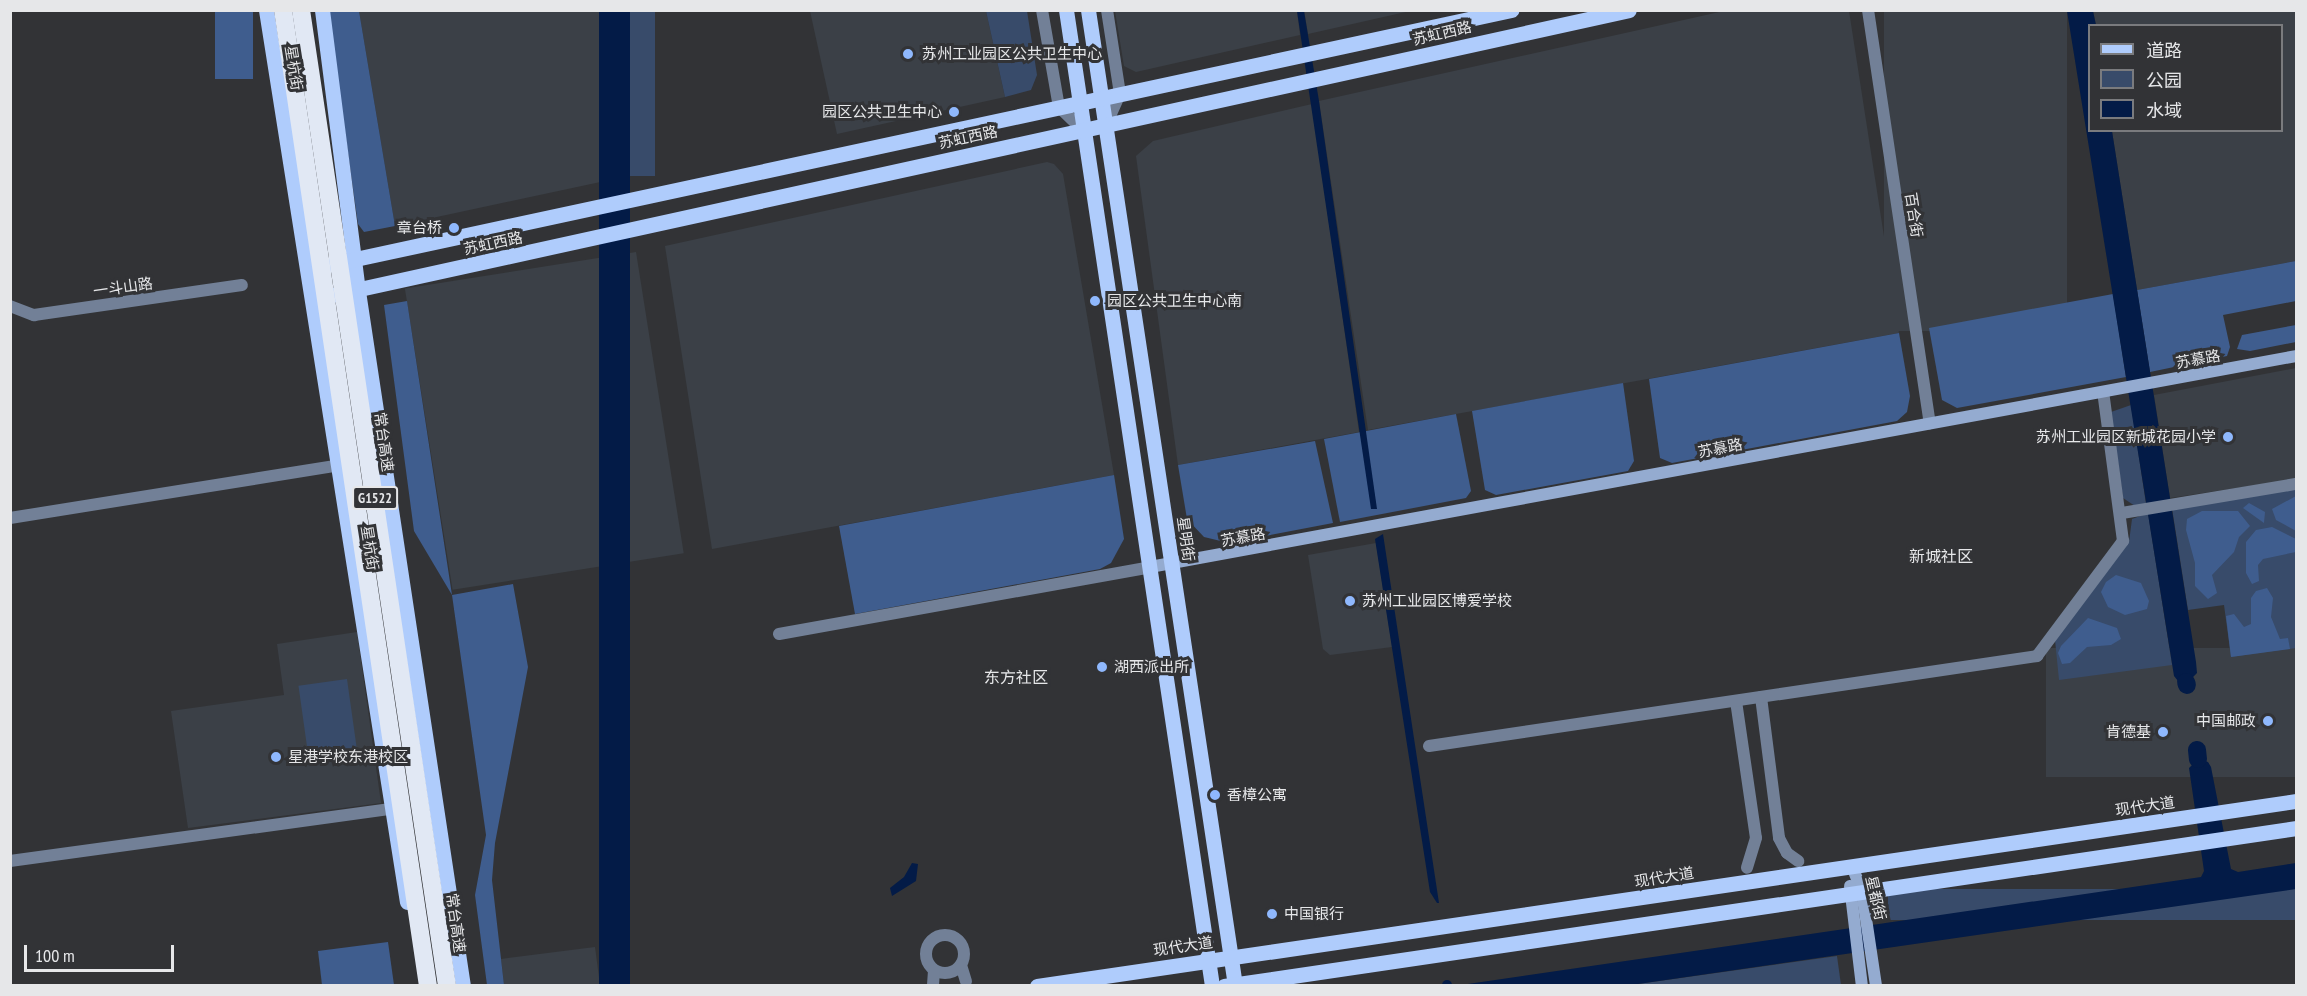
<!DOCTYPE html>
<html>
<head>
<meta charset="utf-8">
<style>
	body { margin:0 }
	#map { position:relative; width:2307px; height:996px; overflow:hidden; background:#323336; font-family:"PT Sans Narrow","Noto Sans SC",sans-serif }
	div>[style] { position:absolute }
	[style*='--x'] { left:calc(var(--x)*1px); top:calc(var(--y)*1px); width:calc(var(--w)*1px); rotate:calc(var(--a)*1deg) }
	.built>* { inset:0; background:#3b4047; transform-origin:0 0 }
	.green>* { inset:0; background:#384b6a; transform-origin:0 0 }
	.forest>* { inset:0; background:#3f5d8e; transform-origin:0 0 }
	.water>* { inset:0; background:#031b47; transform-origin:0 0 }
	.canal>* { height:10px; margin:-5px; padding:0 5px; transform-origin:5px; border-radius:5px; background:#031b47 }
	.river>* { height:18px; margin:-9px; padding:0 9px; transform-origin:9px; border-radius:9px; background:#031b47 }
	.minor>* { height:12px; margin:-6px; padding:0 6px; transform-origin:6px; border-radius:6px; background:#728097 }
	.minor>.ring { margin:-6px; padding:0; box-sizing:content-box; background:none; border:12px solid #728097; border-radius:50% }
	.tertiary>* { height:12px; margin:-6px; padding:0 6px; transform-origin:6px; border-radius:6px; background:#728097 }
	.secondary>* { height:12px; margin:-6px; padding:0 6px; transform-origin:6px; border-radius:6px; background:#94abd0 }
	.primary>* { height:15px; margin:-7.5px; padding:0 7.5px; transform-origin:7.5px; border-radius:7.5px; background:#afccfc }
	.motorway-bridge>* { height:18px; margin:-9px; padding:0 9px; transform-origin:9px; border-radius:9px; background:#e1e8f4 }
	.dots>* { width:16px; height:16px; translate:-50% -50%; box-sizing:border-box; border:3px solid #323336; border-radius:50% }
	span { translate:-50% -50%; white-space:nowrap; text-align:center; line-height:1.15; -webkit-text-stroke:6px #323336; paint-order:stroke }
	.shield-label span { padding:2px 4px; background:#323336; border:2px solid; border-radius:4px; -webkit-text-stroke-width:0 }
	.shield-label { font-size:14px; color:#e6e7e9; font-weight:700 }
	.street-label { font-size:15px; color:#e6e7e9 }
	.poi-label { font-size:15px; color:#e6e7e9 }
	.left { translate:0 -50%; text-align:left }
	.right { translate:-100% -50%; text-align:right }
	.neighbourhood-label { font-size:16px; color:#e6e7e9 }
	.frame { position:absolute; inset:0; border:12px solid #e6e7e9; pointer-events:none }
	.legend { position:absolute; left:2088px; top:24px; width:195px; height:108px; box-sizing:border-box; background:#323336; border:2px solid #7a7b7e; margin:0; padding:8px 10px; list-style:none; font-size:18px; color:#e6e7e9 }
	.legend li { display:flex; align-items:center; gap:12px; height:30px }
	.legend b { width:30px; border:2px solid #7a7b7e }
	.scale { position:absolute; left:24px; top:945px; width:150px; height:27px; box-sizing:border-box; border:3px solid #e6e7e9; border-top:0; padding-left:8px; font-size:18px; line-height:21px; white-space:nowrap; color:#e6e7e9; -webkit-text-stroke:4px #323336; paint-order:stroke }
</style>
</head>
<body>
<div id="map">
	<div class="built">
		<div style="clip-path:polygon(1304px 10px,1410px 11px,1308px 34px)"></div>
		<div style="clip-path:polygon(359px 11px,604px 11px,633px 175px,395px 226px)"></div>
		<div style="clip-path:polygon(810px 11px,986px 11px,1005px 97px,837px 134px)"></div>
		<div style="clip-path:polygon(1115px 11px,1297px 11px,1300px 35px,1136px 72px,1124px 66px)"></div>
		<div style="clip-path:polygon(1724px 11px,1849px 11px,1899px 333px,1368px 430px,1319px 101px)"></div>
		<div style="left:1884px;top:11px;width:183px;height:320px"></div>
		<div style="clip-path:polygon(2093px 11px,2296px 11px,2296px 261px,2137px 290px,2112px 131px,2282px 130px,2282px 26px,2096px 25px)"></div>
		<div style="clip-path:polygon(1312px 104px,1359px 432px,1178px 465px,1136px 156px,1153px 141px)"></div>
		<div style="clip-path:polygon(1047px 162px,1054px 164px,1063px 174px,1114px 475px,712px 549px,665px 246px)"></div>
		<div style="left:636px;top:252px;width:305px;height:234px;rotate:81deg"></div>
		<div style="clip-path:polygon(2296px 368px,2296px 479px,2170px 498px,2154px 395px)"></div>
		<div style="clip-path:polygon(1376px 543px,1392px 647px,1330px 655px,1323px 649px,1308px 555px)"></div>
		<div style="clip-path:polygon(357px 632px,381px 803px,188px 828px,171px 711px,284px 695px,277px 644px)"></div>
		<div style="left:2296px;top:648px;width:129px;height:250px;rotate:90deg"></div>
		<div style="clip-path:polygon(595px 947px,600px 985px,504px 985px,501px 959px)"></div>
	</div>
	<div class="green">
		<div style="left:630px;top:11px;width:25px;height:165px"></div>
		<div style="clip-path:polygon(986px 11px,1027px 11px,1037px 75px,1031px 90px,1005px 97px)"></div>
		<div style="clip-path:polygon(2131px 405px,2146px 504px,2135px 506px,2123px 498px,2111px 412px)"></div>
		<div style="clip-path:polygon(2296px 488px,2296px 648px,2231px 657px,2224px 605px,2188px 610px,2172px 508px)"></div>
		<div style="clip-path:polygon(2148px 513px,2172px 665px,2059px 680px,2055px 640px,2129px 542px,2132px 519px)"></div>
		<div style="left:347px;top:679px;width:77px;height:49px;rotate:82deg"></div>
		<div style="left:2296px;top:889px;width:31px;height:408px;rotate:90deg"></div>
		<div style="clip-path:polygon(1837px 956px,1841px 985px,1631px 985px)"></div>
	</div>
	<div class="forest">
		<div style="left:215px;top:11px;width:38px;height:68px"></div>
		<div style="clip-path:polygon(328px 11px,359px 11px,395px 226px,364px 232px,358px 224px)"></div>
		<div style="clip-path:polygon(2296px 261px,2296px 301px,2223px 315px,2230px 347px,2227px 356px,2150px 372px,2137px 290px)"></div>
		<div style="clip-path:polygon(2113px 294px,2126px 377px,1957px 408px,1942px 400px,1929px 328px)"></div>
		<div style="clip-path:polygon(407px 301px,452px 595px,513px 584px,528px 667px,495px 843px,492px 880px,504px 985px,487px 985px,475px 895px,486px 835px,452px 595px,414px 531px,384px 305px)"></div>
		<div style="clip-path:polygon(2296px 325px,2296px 342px,2250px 351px,2237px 349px,2242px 335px)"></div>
		<div style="clip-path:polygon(1899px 333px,1910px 396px,1907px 412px,1897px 421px,1672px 463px,1660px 458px,1649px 379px)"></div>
		<div style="clip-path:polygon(1623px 383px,1634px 461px,1628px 471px,1496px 495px,1485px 490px,1472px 411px)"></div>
		<div style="clip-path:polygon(1456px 414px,1471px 491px,1466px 498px,1340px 522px,1324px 439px)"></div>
		<div style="clip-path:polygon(1315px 441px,1333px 523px,1229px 543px,1204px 537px,1187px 519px,1178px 465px)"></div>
		<div style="clip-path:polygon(1114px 475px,1124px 539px,1111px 563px,1100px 569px,855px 614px,839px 526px)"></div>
		<div style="clip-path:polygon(2296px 496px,2296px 531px,2276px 520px,2272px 509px)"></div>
		<div style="clip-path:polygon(2249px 503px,2265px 512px,2264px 523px,2243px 508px)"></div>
		<div style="clip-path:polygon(2202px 511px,2238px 511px,2250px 526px,2239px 537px,2234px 552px,2212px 575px,2217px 593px,2208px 599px,2195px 586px,2195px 563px,2186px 530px,2187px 519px)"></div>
		<div style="clip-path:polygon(2272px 527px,2296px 539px,2296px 552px,2263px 559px,2258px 565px,2259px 581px,2252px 584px,2246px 573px,2246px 542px,2256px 530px)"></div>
		<div style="clip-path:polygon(2116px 575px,2141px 583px,2149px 601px,2147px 609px,2125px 615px,2108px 607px,2101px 592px,2106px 582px)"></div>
		<div style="clip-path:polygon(2267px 588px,2273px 598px,2271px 617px,2280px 639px,2288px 638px,2290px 649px,2231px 657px,2226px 616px,2234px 614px,2244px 627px,2251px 624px,2251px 598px,2256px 591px)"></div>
		<div style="clip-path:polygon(2088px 618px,2117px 628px,2121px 639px,2111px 645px,2087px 647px,2070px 663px,2062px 664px,2058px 653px,2061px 646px)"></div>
		<div style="clip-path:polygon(388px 942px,394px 985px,322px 985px,318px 951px)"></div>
	</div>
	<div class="water">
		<div style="left:599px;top:11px;width:31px;height:985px"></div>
		<div style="clip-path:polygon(1297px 11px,1304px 11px,1319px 101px,1377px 509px,1371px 509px)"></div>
		<div style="clip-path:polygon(2067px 11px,2093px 11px,2096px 25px,2090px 26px,2090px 130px,2112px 131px,2196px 662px,2197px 673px,2188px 682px,2178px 681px,2174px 676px)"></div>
		<div style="clip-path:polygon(1383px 534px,1439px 903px,1437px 903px,1430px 892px,1375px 539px)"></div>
		<div style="clip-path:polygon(2198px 759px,2208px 762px,2211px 767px,2231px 869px,2238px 872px,2296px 863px,2296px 889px,1631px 985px,1454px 986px,2201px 877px,2204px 871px,2189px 768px)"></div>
		<div style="clip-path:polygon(912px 863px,918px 864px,916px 881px,892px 896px,890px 888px,904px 877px)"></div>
	</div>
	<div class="canal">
		<div style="--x:1447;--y:985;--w:1;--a:90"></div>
	</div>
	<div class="river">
		<div style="--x:2186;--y:682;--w:3;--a:72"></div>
		<div style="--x:2197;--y:750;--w:9;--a:84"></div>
	</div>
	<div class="minor">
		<div style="--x:1042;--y:10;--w:98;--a:80.1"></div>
		<div style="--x:1059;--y:107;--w:33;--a:44"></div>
		<div style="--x:1106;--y:125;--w:34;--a:-66"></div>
		<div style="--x:1120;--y:94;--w:85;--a:-98.8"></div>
		<div style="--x:2122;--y:513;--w:176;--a:-9.5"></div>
		<div style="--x:10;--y:518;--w:334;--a:-9.1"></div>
		<div style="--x:1761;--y:697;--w:142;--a:82.7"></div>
		<div style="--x:1779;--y:838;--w:17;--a:62"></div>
		<div style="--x:1787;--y:853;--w:14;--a:36"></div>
		<div style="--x:1736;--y:701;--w:138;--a:81.7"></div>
		<div style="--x:1756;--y:838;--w:31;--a:107"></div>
		<div style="--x:1429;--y:746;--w:615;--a:-8.42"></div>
		<div style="--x:2037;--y:656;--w:144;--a:-53.2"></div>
		<div style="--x:2123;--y:541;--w:150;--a:-97.6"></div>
		<div style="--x:10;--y:861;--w:386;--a:-7.8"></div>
		<div class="ring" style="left:926px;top:935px;width:26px;height:26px"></div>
		<div style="--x:961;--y:965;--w:17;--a:73"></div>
		<div style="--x:933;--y:985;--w:15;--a:-86"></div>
	</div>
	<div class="tertiary">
		<div style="--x:1868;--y:10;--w:418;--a:81.5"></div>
		<div style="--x:10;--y:306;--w:26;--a:21"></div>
		<div style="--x:34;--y:315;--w:210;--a:-8.2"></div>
		<div style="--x:779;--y:634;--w:377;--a:-10.2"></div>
	</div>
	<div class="secondary">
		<div style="--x:1150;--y:567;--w:1165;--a:-10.43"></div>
		<div style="--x:1852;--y:866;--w:28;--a:69"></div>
		<div style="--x:1862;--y:892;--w:95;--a:81.5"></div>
		<div style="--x:1850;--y:886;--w:101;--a:83.2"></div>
	</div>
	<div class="primary">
		<div style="--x:266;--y:10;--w:903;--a:81.02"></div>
		<div style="--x:322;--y:10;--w:283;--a:82.7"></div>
		<div style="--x:358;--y:291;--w:703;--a:81.41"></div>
		<div style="--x:1066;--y:10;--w:987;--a:81.49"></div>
		<div style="--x:1088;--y:10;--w:987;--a:81.43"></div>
		<div style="--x:309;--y:269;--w:1230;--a:-12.16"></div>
		<div style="--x:314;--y:299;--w:1346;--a:-12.39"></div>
		<div style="--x:1037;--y:986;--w:1273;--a:-8.36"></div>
		<div style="--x:1224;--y:986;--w:1084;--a:-8.38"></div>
	</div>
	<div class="motorway-bridge">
		<div style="--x:283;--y:10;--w:987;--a:81.55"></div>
		<div style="--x:301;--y:10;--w:987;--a:81.49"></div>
	</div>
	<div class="dots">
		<div style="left:908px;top:54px;background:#8fb8fd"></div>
		<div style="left:954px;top:112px;background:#8fb8fd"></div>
		<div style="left:454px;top:228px;background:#8fb8fd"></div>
		<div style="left:1095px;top:301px;background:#8fb8fd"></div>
		<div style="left:2228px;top:437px;background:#8fb8fd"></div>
		<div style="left:1350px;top:601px;background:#8fb8fd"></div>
		<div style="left:1102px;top:667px;background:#8fb8fd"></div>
		<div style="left:2268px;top:721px;background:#8fb8fd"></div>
		<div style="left:2163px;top:732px;background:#8fb8fd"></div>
		<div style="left:276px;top:757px;background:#8fb8fd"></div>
		<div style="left:1215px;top:795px;background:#8fb8fd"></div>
		<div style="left:1272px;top:914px;background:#8fb8fd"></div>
	</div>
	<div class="shield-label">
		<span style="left:375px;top:498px">G1522</span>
	</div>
	<div class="street-label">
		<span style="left:1442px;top:33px;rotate:-13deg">苏虹西路</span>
		<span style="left:294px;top:68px;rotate:81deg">星杭街</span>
		<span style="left:968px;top:137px;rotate:-12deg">苏虹西路</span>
		<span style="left:1914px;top:215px;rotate:81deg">百合街</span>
		<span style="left:493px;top:243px;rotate:-12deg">苏虹西路</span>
		<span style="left:123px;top:287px;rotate:-8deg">一斗山路</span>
		<span style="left:2198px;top:359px;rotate:-10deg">苏慕路</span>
		<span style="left:384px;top:442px;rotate:82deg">常台高速</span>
		<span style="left:1720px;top:448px;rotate:-11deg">苏慕路</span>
		<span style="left:1243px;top:537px;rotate:-10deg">苏慕路</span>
		<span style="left:1186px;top:539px;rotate:82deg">星明街</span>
		<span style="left:370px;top:548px;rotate:81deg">星杭街</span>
		<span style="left:2145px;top:806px;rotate:-8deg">现代大道</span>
		<span style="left:1664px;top:877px;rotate:-9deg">现代大道</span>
		<span style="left:1876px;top:898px;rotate:77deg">星都街</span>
		<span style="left:456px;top:923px;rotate:82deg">常台高速</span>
		<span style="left:1183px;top:946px;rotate:-8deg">现代大道</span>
	</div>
	<div class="poi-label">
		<span class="left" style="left:922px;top:54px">苏州工业园区公共卫生中心</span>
		<span class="right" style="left:942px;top:112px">园区公共卫生中心</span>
		<span class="right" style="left:442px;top:228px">章台桥</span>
		<span class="left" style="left:1107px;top:301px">园区公共卫生中心南</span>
		<span class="right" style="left:2216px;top:437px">苏州工业园区新城花园小学</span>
		<span class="left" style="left:1362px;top:601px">苏州工业园区博爱学校</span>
		<span class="left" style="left:1114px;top:667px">湖西派出所</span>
		<span class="right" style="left:2256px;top:721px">中国邮政</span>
		<span class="right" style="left:2151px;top:732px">肯德基</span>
		<span class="left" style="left:288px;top:757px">星港学校东港校区</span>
		<span class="left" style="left:1227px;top:795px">香樟公寓</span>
		<span class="left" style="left:1284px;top:914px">中国银行</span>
	</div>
	<div class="neighbourhood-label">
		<span style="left:1941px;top:556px">新城社区</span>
		<span style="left:1016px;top:677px">东方社区</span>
	</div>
	<div class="frame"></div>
	<ul class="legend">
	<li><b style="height:8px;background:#afccfc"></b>道路</li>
	<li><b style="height:16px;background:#384b6a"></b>公园</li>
	<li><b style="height:16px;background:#031b47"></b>水域</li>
	</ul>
	<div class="scale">100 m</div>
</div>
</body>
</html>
